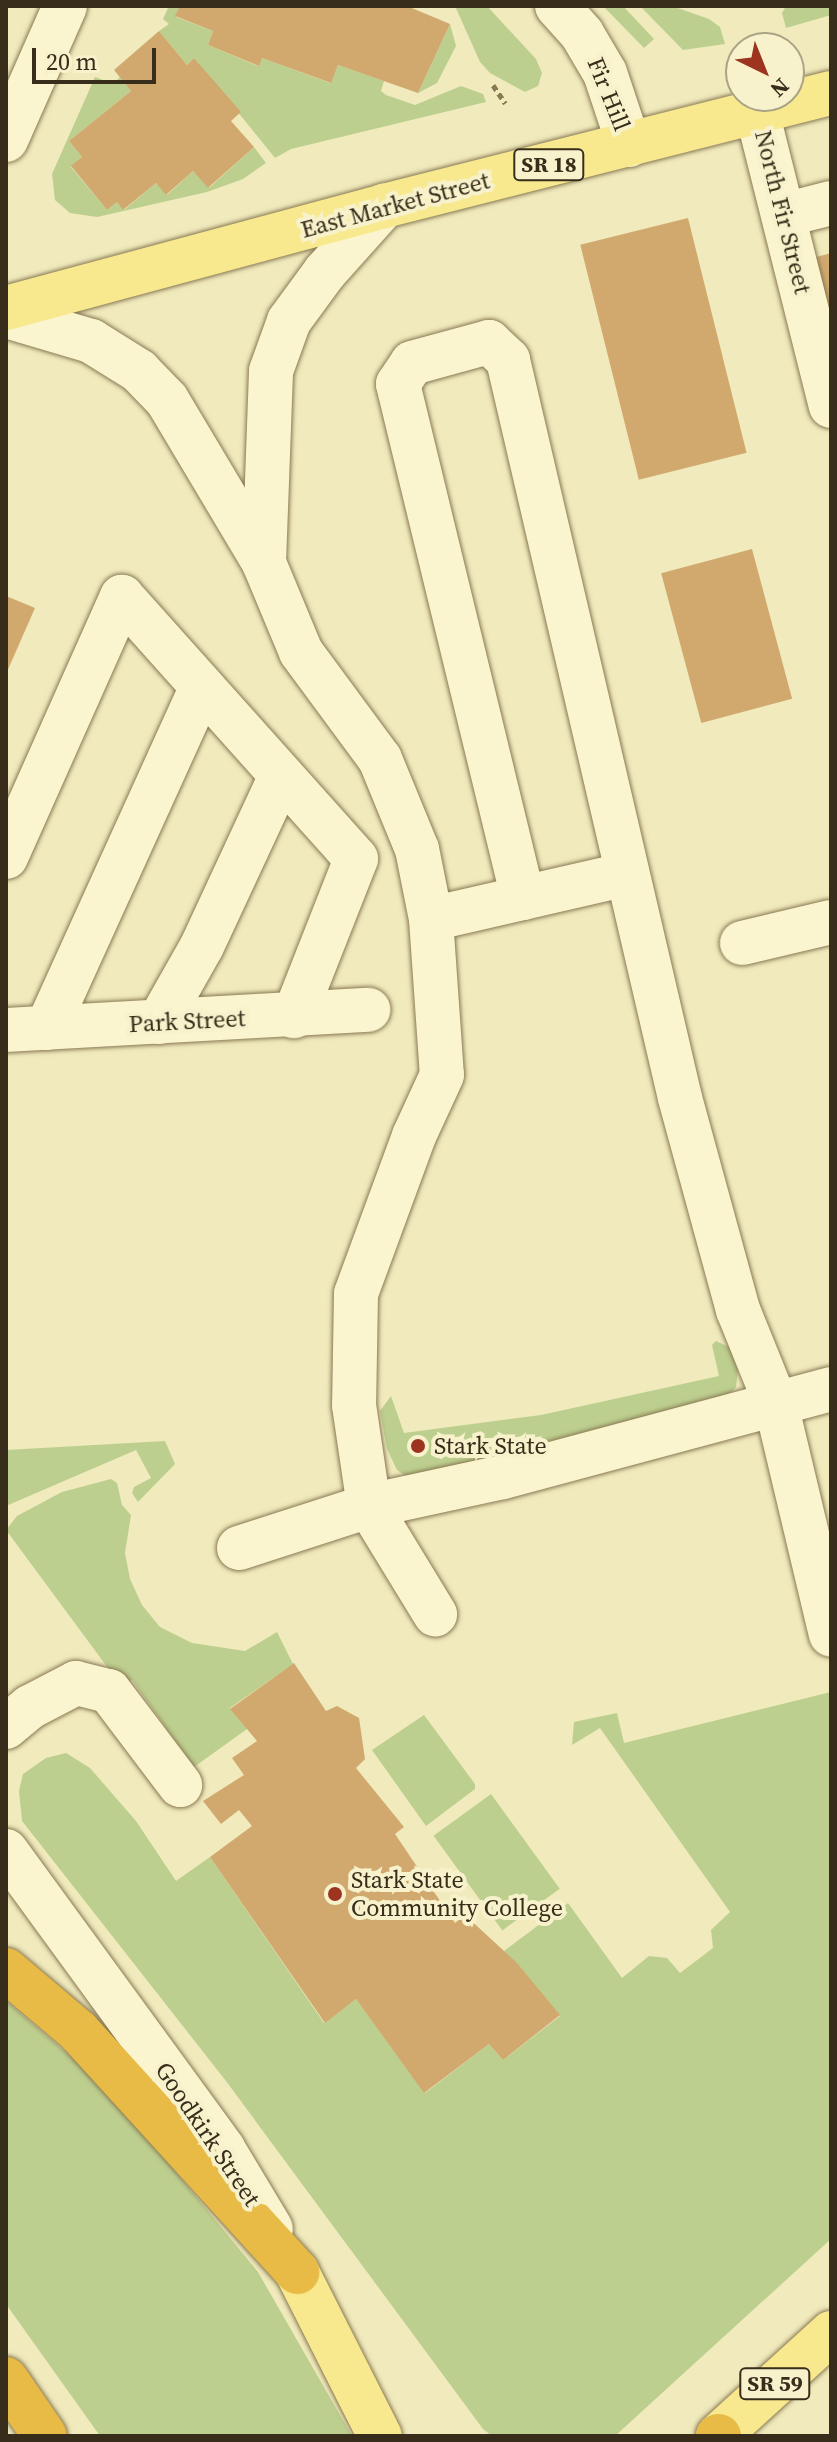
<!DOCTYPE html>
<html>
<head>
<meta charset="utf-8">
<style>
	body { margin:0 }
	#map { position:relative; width:837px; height:2442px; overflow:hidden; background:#f0eabc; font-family:"Source Serif 4",serif }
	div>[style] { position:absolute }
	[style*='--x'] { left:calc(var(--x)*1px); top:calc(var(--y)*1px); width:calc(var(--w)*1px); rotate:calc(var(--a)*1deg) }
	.green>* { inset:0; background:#bdcf8f; transform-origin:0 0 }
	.building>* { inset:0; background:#d1a96f; transform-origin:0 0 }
	.path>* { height:5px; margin-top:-2.5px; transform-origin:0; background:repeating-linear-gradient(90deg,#897954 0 6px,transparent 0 10px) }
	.roads { filter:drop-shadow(0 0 2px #897954) drop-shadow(0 0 2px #897954) }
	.minor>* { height:44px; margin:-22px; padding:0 22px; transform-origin:22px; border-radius:22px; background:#fbf5cf }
	.major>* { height:44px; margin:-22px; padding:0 22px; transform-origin:22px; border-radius:22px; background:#f8e98f }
	.highway>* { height:44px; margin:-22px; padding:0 22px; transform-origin:22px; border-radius:22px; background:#e7bb45 }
	.dots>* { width:22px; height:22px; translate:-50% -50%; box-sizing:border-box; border:4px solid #f7f2cc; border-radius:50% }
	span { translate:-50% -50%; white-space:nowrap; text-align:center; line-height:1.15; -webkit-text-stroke:8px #f7f2cc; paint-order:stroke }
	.shield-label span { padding:2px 6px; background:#f7f2cc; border:2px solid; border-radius:6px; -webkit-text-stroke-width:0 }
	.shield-label { font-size:22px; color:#372d1a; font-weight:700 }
	.street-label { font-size:24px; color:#372d1a }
	.poi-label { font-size:24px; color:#372d1a }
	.left { translate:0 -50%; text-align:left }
	.frame { position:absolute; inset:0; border:8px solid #372d1a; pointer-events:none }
	.north { position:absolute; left:725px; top:32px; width:80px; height:80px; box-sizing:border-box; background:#f7f2cc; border:2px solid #aaa385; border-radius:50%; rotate:137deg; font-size:22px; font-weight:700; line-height:32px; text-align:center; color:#372d1a }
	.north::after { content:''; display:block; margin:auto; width:28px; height:36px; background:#9c3420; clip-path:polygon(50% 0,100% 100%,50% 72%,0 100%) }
	.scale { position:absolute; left:32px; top:48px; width:124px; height:36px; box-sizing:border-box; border:4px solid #372d1a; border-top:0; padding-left:10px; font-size:24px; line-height:28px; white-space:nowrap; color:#372d1a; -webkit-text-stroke:6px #f7f2cc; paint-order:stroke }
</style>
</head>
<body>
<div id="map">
	<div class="green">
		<div style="clip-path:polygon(169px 6px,180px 6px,176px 17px,213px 31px,208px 45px,258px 66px,262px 58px,330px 83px,338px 65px,384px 81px,381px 91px,386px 95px,415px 105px,461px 86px,483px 94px,486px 102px,291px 149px,275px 158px,194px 58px,187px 65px,159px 31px,169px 24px,163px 19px)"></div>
		<div style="clip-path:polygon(455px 6px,487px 6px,536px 59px,542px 73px,538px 86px,525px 92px,490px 73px,480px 62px)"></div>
		<div style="clip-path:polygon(603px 6px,623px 6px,654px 39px,644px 48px)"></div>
		<div style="clip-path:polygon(640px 6px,672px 6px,709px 19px,720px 27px,725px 44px,683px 50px)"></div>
		<div style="clip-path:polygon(786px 6px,831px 6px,831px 15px,786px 28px,782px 13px)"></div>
		<div style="clip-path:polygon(450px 24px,456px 46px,437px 83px,418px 93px)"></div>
		<div style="clip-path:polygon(95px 77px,113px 84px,120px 77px,131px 91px,69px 141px,82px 157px,71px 167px,107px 210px,117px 202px,124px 210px,156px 183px,167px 195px,193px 171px,209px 188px,254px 147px,266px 163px,243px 179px,207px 192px,97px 217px,70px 213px,55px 200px,52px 174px)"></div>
		<div style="clip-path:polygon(716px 1341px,729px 1347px,738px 1370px,736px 1387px,717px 1408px,407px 1477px,397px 1470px,387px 1449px,380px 1411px,391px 1396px,404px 1433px,541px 1415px,719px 1376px,712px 1345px)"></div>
		<div style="clip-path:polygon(165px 1441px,175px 1464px,138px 1502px,132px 1493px,134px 1487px,151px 1478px,136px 1450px,6px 1506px,6px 1450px)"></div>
		<div style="clip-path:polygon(111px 1479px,117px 1483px,122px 1505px,131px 1515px,125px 1553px,130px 1579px,142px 1605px,160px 1627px,192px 1643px,245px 1651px,277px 1632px,293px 1664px,230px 1708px,247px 1729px,194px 1767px,132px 1680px,122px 1687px,6px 1530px,17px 1516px,62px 1492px)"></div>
		<div style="clip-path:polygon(831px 1692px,831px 2239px,615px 2436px,492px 2436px,483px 2429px,226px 2081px,22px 1821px,19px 1791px,23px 1774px,46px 1758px,66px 1753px,90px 1768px,136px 1821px,176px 1881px,210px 1857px,324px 2023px,356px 1999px,425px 2093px,489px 2044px,503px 2060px,560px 2016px,504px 1951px,568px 1903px,622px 1978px,649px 1956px,667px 1958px,680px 1973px,713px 1948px,711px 1930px,730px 1912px,600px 1728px,572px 1745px,574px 1722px,617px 1713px,624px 1743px)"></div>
		<div style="clip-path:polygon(424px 1715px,475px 1784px,475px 1789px,426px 1826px,372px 1750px)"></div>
		<div style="left:491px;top:1794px;width:117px;height:71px;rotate:54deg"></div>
		<div style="clip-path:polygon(6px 2001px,105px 2086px,258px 2272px,352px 2436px,100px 2436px,6px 2304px)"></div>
	</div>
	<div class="building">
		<div style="clip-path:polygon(180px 6px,407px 6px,450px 24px,418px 93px,338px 65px,331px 83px,262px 58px,259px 66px,208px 45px,213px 31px,175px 16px)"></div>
		<div style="clip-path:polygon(159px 31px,187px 65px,194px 58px,241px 112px,231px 121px,254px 147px,208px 188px,193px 171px,166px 195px,156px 183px,123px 210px,117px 202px,107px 210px,71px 166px,82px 157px,69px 141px,131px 91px,114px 70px)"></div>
		<div style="left:688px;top:218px;width:242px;height:111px;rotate:76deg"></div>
		<div style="clip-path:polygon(831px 253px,831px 324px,813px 258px)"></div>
		<div style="left:752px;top:549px;width:155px;height:94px;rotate:75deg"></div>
		<div style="clip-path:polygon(6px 596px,35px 608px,6px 674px)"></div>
		<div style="clip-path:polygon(294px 1663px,326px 1711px,337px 1706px,359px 1718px,365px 1759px,356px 1768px,404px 1827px,395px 1834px,455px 1923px,465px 1915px,517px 1963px,560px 2015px,503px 2060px,489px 2044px,424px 2093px,356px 1999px,325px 2023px,210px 1857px,252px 1826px,239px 1810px,221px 1824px,203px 1801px,244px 1775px,232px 1758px,257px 1741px,230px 1709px)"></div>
	</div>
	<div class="path">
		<div style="--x:493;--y:85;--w:22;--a:56"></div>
	</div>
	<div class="roads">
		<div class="minor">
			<div style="--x:557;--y:6;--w:38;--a:48"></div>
			<div style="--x:582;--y:34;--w:45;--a:59.5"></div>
			<div style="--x:605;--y:73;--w:76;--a:71.6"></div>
			<div style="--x:757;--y:112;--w:303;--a:75.9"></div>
			<div style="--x:6;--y:140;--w:146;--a:-66.2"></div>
			<div style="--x:784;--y:215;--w:49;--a:-14.3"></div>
			<div style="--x:6;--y:316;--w:89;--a:16.4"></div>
			<div style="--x:91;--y:341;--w:57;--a:32"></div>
			<div style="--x:139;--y:371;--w:40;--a:46"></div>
			<div style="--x:167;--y:400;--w:190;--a:59.2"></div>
			<div style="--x:264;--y:563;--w:96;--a:67.4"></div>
			<div style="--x:301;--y:652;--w:133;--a:53.6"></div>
			<div style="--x:380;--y:759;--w:97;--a:67.7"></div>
			<div style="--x:417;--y:849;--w:71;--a:78.7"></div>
			<div style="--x:431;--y:919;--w:156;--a:86"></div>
			<div style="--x:442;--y:1075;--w:67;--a:114.7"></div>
			<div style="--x:414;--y:1136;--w:168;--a:110.2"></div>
			<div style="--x:356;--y:1294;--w:111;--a:91"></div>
			<div style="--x:354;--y:1405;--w:102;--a:81.6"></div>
			<div style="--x:369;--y:1506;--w:127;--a:58.6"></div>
			<div style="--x:264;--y:563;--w:192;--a:-87.9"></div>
			<div style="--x:271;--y:371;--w:53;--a:-70.2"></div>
			<div style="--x:289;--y:321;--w:61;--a:-53.7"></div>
			<div style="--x:325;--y:272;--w:89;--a:-48.2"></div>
			<div style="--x:6;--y:857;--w:285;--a:-66"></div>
			<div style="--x:122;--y:597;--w:351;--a:48.2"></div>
			<div style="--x:356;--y:859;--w:169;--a:111.5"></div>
			<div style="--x:523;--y:898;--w:529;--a:-103.67"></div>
			<div style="--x:398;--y:384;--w:25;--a:-56"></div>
			<div style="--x:412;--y:363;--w:80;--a:-15.3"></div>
			<div style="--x:489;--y:342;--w:26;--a:43"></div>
			<div style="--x:508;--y:360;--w:758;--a:76.88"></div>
			<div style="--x:680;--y:1098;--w:220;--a:74.7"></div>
			<div style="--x:738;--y:1310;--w:101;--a:68"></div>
			<div style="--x:776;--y:1404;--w:237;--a:76.6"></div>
			<div style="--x:431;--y:919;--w:201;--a:-12.9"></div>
			<div style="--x:742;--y:943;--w:91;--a:-13.3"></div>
			<div style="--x:159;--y:1022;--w:87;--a:-60.5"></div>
			<div style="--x:202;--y:946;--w:187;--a:-65.1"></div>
			<div style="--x:47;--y:1028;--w:375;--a:-65.6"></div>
			<div style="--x:6;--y:1030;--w:363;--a:-3.2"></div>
			<div style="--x:239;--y:1548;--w:137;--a:-17.9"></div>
			<div style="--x:369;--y:1506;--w:137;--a:-12.2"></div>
			<div style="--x:503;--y:1477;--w:340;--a:-15"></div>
			<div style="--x:6;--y:1727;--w:31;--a:-40"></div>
			<div style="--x:30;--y:1707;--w:52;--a:-27.6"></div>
			<div style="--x:76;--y:1683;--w:34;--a:14"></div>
			<div style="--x:109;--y:1691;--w:118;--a:52.9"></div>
			<div style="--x:6;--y:1851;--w:369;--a:53.9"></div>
			<div style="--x:223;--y:2149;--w:93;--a:59"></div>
		</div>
		<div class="major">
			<div style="--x:6;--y:308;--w:392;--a:-15.1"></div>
			<div style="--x:384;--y:206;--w:461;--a:-14.2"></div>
			<div style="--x:297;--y:2272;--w:184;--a:63.2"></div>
			<div style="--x:718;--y:2436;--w:153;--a:-42.3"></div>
		</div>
		<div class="highway">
			<div style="--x:6;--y:1970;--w:94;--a:40.3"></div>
			<div style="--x:78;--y:2031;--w:326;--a:47.7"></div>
			<div style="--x:6;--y:2379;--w:69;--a:55.6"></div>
			<div style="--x:718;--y:2436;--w:1;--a:0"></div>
		</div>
	</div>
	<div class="dots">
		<div style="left:418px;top:1446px;background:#9c3420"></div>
		<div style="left:335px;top:1894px;background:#9c3420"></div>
	</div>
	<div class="shield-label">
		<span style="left:549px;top:165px">SR 18</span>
		<span style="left:775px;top:2384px">SR 59</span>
	</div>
	<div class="street-label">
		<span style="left:609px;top:94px;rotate:68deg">Fir Hill</span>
		<span style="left:395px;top:205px;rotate:-15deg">East Market Street</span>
		<span style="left:783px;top:212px;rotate:76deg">North Fir Street</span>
		<span style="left:187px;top:1021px;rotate:-3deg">Park Street</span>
		<span style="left:208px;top:2134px;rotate:56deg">Goodkirk Street</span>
	</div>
	<div class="poi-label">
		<span class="left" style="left:434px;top:1446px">Stark State</span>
		<span class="left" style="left:351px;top:1894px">Stark State<br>Community College</span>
	</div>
	<div class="frame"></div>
	<div class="north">N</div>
	<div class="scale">20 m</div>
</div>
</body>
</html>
